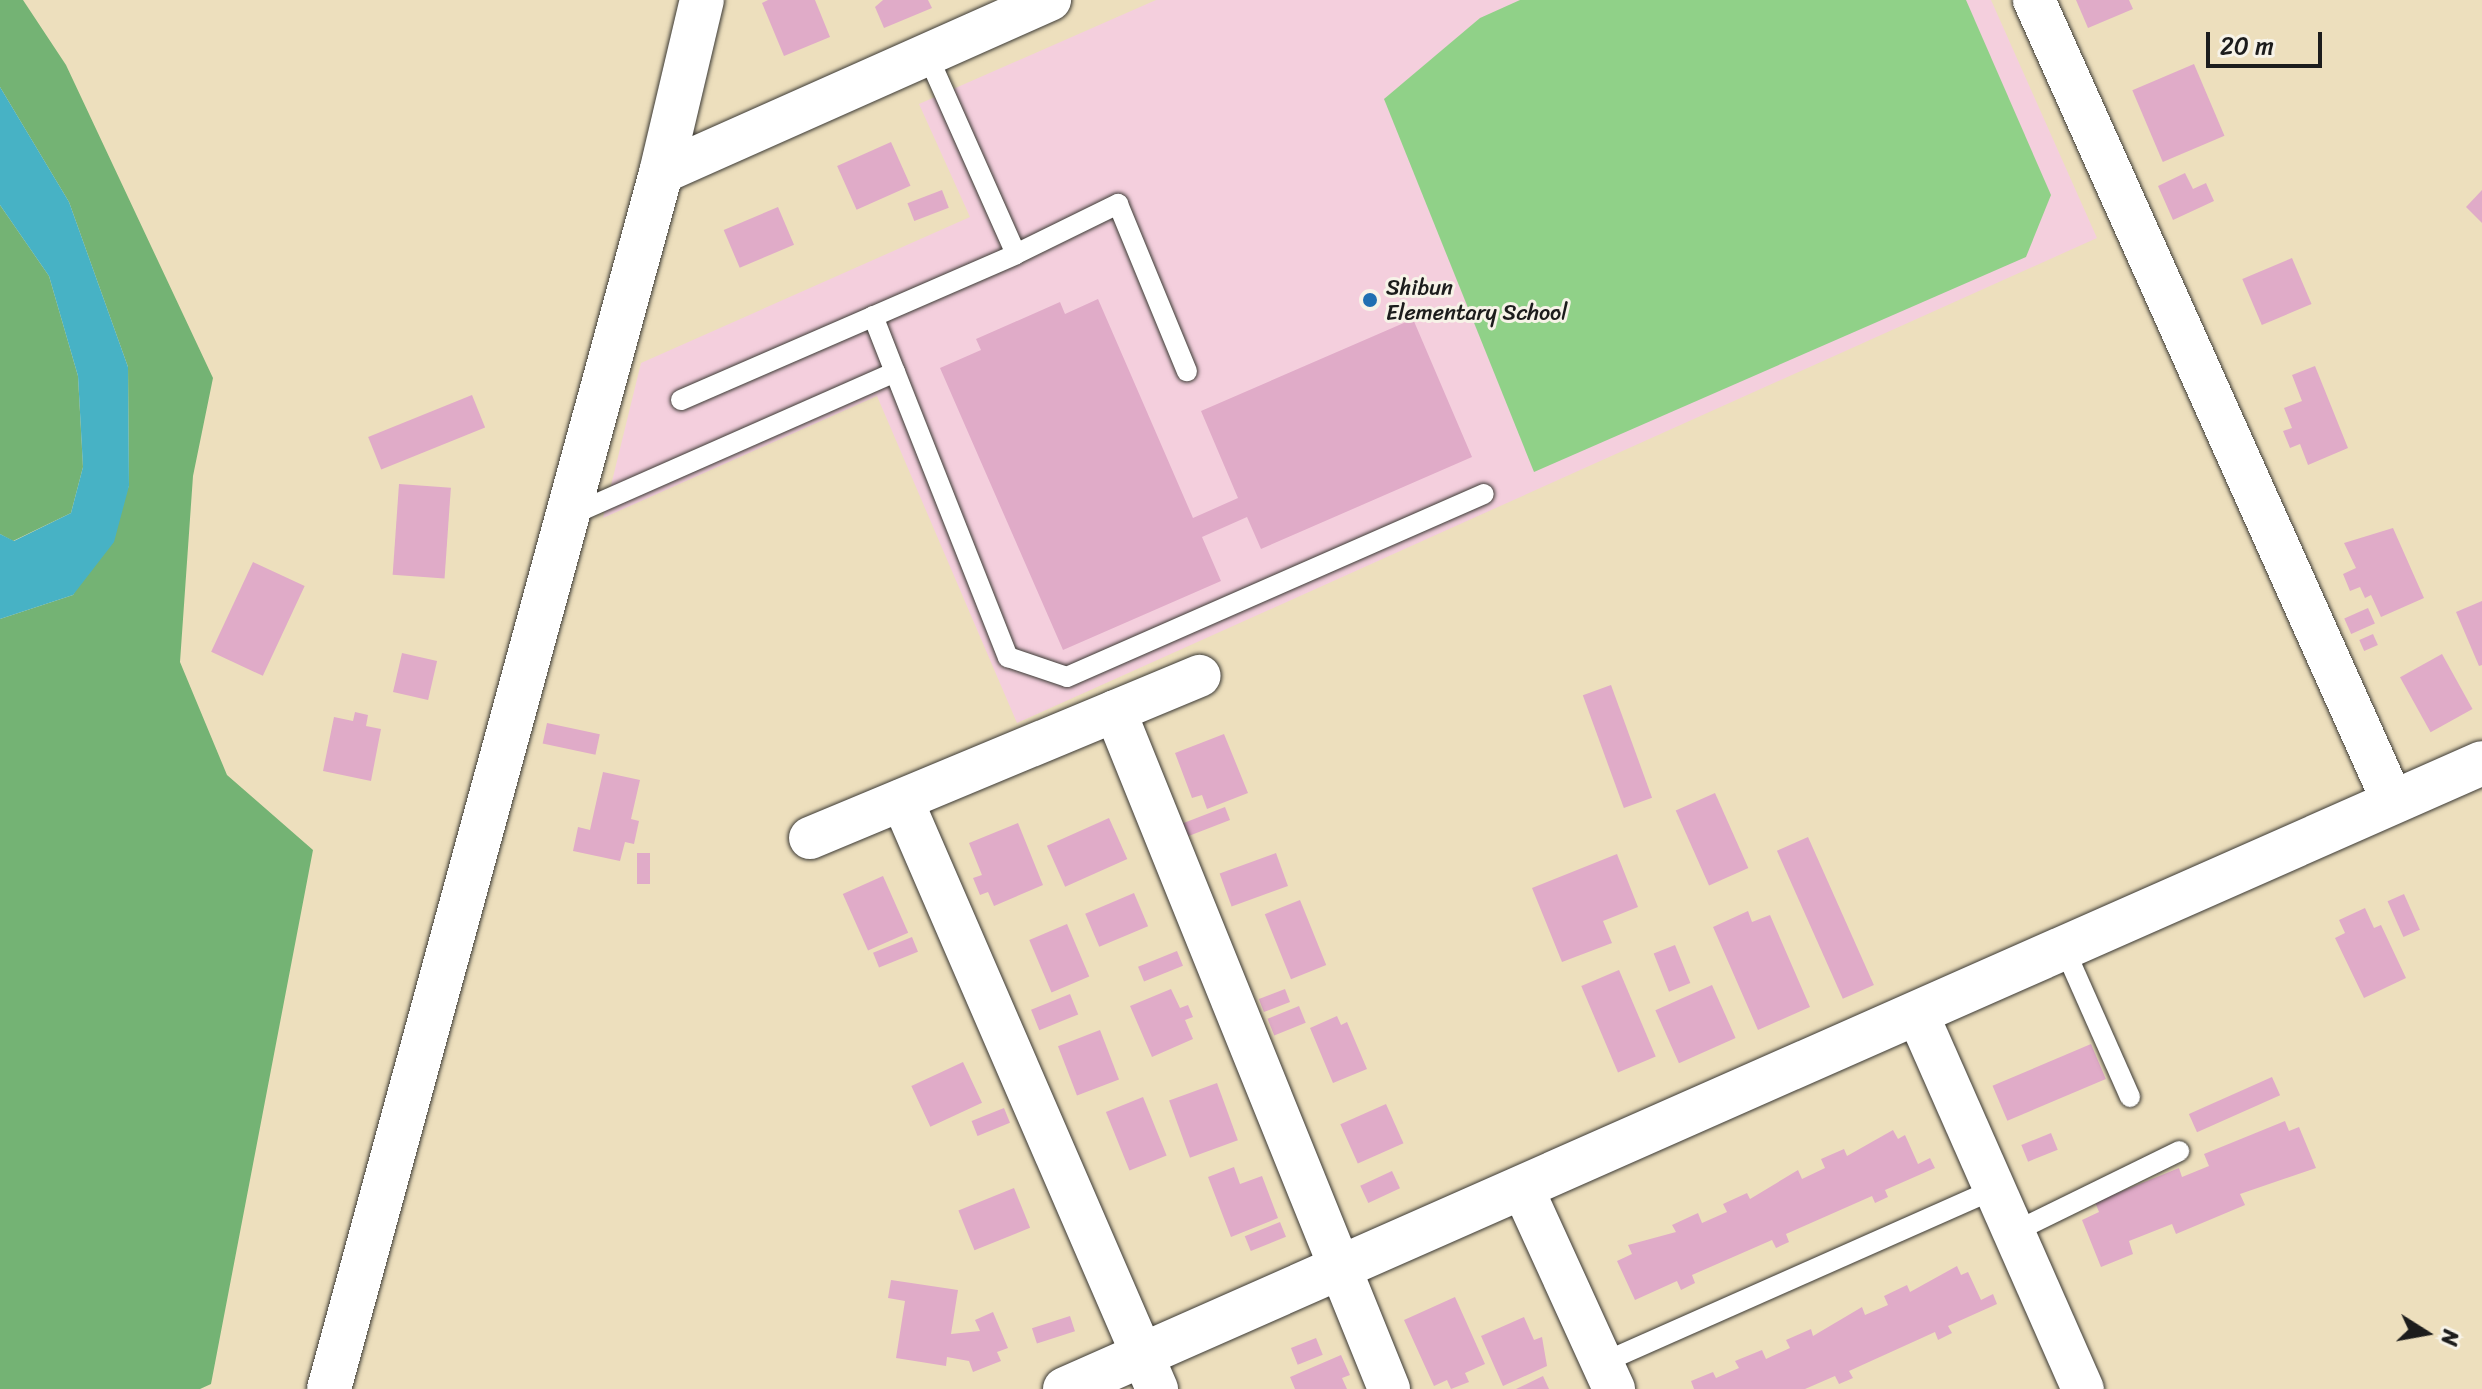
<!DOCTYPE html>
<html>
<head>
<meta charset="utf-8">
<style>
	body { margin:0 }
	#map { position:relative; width:2482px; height:1389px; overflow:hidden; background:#eddfbd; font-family:Sriracha,sans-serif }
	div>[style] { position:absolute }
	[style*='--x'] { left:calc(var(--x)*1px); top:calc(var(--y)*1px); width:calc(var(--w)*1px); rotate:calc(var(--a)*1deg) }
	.built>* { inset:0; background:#f4cfdd }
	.green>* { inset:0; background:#90d188 }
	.forest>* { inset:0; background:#74b374 }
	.water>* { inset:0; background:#47b2c5 }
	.building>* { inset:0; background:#e0abc8; transform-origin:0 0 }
	.roads { filter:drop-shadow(0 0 2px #3b3934) drop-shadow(0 0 2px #3b3934) }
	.service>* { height:20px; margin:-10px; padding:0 10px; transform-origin:10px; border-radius:10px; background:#fff }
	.minor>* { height:42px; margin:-21px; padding:0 21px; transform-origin:21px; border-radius:21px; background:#fff }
	.tertiary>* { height:44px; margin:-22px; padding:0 22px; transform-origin:22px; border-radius:22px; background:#fff }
	.dots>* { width:22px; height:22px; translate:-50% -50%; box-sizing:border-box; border:4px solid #f7f3e8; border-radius:50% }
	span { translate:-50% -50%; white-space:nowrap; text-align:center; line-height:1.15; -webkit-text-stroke:6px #f7f3e8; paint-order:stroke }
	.poi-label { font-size:22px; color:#1c1c1c }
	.left { translate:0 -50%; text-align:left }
	.north { position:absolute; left:2386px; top:1293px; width:80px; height:80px; -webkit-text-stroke:6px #f7f3e8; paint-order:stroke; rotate:101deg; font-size:22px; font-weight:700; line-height:32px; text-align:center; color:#1c1c1c }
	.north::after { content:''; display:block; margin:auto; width:28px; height:36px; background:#1c1c1c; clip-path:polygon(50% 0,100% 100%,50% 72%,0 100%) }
	.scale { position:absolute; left:2206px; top:32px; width:116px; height:36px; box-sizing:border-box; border:4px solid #1c1c1c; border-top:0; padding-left:10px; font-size:24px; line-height:28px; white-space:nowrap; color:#1c1c1c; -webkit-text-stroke:6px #f7f3e8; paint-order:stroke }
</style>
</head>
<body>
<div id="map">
	<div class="built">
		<div style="clip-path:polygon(1156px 0,1991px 0,2097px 238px,1017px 723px,877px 396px,603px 518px,641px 363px,970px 217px,919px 104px)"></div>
	</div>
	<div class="green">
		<div style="clip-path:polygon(1520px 0,1966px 0,2051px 195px,2026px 257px,1534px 472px,1384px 99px,1480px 18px)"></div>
	</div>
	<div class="forest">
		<div style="clip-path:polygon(0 0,23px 0,66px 65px,213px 378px,193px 476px,180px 662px,227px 775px,313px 850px,211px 1384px,200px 1389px,0 1389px,0 619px,73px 595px,129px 486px,128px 367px,69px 202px,0 87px)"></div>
		<div style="clip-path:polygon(0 205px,49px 276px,78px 376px,83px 467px,71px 513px,13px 541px,0 534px)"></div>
	</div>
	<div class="water">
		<div style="clip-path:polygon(0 87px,69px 202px,128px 367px,129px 486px,114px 542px,73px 595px,0 619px,0 534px,14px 541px,71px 513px,83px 467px,78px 376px,49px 276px,0 205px)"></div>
	</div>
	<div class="building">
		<div style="clip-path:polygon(768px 0,815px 0,830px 37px,784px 56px,762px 3px)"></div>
		<div style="clip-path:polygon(883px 0,928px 0,932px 8px,884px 28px,875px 7px)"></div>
		<div style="clip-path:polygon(2076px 0,2129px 0,2133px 9px,2088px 28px)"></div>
		<div style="left:2194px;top:64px;width:78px;height:67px;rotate:67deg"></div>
		<div style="left:891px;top:142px;width:48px;height:59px;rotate:66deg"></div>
		<div style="clip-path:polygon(2185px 173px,2193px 189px,2206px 183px,2214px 201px,2173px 220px,2158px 186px)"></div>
		<div style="left:942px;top:190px;width:19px;height:37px;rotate:69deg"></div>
		<div style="clip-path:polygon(2482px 190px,2482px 223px,2466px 207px)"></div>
		<div style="left:778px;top:207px;width:41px;height:59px;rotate:67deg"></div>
		<div style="left:2292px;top:258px;width:50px;height:54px;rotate:67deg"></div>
		<div style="clip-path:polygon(1098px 299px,1193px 518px,1238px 498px,1201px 411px,1413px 319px,1472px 457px,1261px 549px,1247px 517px,1202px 537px,1221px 581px,1063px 650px,940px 368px,981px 350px,976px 339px,1060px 302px,1065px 314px)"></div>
		<div style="clip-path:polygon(2315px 366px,2348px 448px,2308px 465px,2300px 444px,2290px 448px,2283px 431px,2292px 428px,2284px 408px,2302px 401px,2292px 375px)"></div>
		<div style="left:472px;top:395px;width:35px;height:112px;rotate:68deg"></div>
		<div style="left:399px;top:484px;width:52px;height:91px;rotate:4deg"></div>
		<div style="clip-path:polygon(2393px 528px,2424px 598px,2381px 617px,2371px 595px,2365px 598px,2360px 587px,2350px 591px,2343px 574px,2356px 568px,2344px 543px)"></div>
		<div style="left:253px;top:562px;width:57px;height:99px;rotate:25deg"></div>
		<div style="clip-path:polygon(2482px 601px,2482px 665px,2479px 666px,2456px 612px)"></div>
		<div style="left:2368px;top:608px;width:17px;height:26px;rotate:66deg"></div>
		<div style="left:2373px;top:634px;width:12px;height:15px;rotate:66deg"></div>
		<div style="left:402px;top:653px;width:36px;height:40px;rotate:13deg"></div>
		<div style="left:2442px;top:654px;width:63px;height:48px;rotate:61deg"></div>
		<div style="left:1611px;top:685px;width:120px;height:30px;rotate:70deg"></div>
		<div style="clip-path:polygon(355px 712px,368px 715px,366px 726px,381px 729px,371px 781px,323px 771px,334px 717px,353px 721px)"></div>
		<div style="left:547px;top:723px;width:54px;height:21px;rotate:12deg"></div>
		<div style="clip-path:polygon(1224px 734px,1248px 793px,1207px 809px,1202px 795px,1192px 798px,1175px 753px)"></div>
		<div style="clip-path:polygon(603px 772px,640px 780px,631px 819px,639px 821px,634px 844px,625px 842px,620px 861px,573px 851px,578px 827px,590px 830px)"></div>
		<div style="left:1715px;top:793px;width:82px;height:43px;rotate:66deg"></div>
		<div style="left:1225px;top:807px;width:14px;height:45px;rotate:69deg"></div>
		<div style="left:1109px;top:818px;width:45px;height:68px;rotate:66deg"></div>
		<div style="clip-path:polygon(1018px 823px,1043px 885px,994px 906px,988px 892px,980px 895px,973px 878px,982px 875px,969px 843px)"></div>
		<div style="left:1808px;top:837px;width:162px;height:34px;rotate:66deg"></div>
		<div style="left:637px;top:853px;width:13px;height:31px"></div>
		<div style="left:1276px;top:853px;width:35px;height:60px;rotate:70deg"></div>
		<div style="clip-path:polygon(1617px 854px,1638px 907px,1603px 921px,1612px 943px,1562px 962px,1532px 888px)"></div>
		<div style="left:883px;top:876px;width:62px;height:44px;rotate:66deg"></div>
		<div style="left:1134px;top:893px;width:36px;height:53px;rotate:67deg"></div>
		<div style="left:2404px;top:894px;width:39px;height:18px;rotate:66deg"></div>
		<div style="left:1300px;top:900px;width:70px;height:38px;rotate:68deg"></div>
		<div style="clip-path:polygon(2365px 908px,2374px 928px,2381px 925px,2406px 978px,2364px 998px,2335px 938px,2345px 933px,2339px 920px)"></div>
		<div style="clip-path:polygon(1748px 911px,1752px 922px,1770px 915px,1810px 1007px,1758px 1030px,1713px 927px)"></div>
		<div style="left:1067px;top:924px;width:57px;height:41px;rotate:67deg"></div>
		<div style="left:912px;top:937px;width:16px;height:42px;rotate:68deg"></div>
		<div style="left:1675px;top:945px;width:41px;height:23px;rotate:68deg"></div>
		<div style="left:1177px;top:951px;width:16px;height:42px;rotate:68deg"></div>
		<div style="left:1619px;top:970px;width:94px;height:41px;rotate:67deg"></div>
		<div style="left:1712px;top:985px;width:58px;height:62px;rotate:66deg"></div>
		<div style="clip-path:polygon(1171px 989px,1180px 1008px,1188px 1005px,1193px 1017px,1185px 1020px,1193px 1039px,1152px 1057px,1130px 1006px)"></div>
		<div style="left:1285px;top:989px;width:14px;height:28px;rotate:69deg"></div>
		<div style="left:1070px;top:994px;width:22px;height:42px;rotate:68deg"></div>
		<div style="left:1299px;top:1006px;width:18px;height:34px;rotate:68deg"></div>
		<div style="clip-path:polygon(1337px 1016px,1341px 1025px,1347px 1022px,1367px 1069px,1333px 1083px,1310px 1028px)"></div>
		<div style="left:1100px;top:1030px;width:53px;height:45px;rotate:69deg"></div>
		<div style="left:2091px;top:1044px;width:38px;height:107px;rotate:67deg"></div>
		<div style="left:963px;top:1062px;width:45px;height:57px;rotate:65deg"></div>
		<div style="left:2272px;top:1077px;width:20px;height:91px;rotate:66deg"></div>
		<div style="left:1217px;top:1083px;width:61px;height:51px;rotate:70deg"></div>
		<div style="left:1143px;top:1097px;width:63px;height:40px;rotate:68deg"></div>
		<div style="left:1386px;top:1104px;width:43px;height:50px;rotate:66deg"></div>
		<div style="left:1004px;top:1108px;width:16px;height:35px;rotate:68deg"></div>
		<div style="clip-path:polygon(2285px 1121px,2289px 1131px,2299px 1127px,2316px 1168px,2240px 1194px,2245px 1205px,2176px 1234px,2172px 1224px,2129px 1241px,2133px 1254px,2101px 1267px,2082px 1220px,2099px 1212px,2095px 1202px,2179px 1168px,2182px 1177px,2209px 1166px,2204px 1154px)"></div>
		<div style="clip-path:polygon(1893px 1130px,1898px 1139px,1905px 1135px,1918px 1164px,1930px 1158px,1935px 1168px,1885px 1190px,1888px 1197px,1875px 1203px,1872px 1196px,1786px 1234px,1789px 1242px,1776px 1248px,1772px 1240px,1692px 1275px,1695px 1283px,1681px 1290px,1677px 1281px,1635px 1300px,1617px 1261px,1632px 1254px,1628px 1245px,1676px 1232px,1672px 1225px,1698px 1213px,1702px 1223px,1727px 1212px,1723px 1204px,1747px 1193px,1750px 1199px,1798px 1170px,1802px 1179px,1825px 1168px,1821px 1159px,1844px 1149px,1847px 1156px)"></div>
		<div style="left:2051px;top:1133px;width:18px;height:32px;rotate:68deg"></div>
		<div style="clip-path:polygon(1234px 1167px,1240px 1184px,1262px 1176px,1278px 1218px,1231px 1237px,1208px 1177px)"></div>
		<div style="left:1392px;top:1171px;width:19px;height:35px;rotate:65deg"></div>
		<div style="left:1014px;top:1188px;width:43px;height:60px;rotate:68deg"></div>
		<div style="left:1280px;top:1222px;width:16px;height:38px;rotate:68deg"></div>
		<div style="clip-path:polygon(1957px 1266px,1961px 1275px,1968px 1272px,1981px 1300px,1993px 1294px,1997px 1304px,1948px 1326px,1952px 1333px,1938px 1340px,1935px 1332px,1849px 1371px,1853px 1378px,1839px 1384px,1835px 1376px,1805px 1389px,1694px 1389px,1691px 1381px,1713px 1372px,1716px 1378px,1739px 1368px,1735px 1361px,1762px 1350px,1766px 1359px,1790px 1348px,1786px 1340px,1811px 1329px,1813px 1336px,1862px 1307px,1865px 1315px,1888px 1305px,1884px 1296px,1907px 1285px,1910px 1292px)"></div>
		<div style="clip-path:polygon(891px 1280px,958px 1290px,951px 1334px,980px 1331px,975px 1320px,993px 1312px,1008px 1348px,997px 1352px,1001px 1361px,973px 1372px,969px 1361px,947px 1357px,946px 1366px,896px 1358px,905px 1301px,888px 1298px)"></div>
		<div style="clip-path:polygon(1455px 1297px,1485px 1364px,1465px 1373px,1469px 1382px,1451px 1389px,1447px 1380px,1434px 1386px,1404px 1320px)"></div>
		<div style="left:1070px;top:1316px;width:16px;height:40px;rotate:72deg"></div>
		<div style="clip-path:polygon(1524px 1317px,1534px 1340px,1542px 1337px,1547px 1366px,1503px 1386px,1481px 1336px)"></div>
		<div style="left:1316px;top:1338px;width:18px;height:27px;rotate:68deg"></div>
		<div style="clip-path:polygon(1341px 1355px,1350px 1375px,1342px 1378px,1347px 1389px,1295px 1389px,1290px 1377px)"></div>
		<div style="clip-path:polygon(1543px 1376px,1549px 1389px,1516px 1389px)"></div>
	</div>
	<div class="roads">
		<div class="service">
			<div style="--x:1016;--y:254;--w:114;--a:-26.1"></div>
			<div style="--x:1118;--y:204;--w:181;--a:67.6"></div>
			<div style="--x:873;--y:316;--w:60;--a:68.6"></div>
			<div style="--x:681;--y:400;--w:365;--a:-23.5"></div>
			<div style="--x:1016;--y:254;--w:219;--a:-114"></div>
			<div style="--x:571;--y:515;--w:354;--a:-23.8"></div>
			<div style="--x:895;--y:372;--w:307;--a:68.4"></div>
			<div style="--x:1008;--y:657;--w:62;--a:18.7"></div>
			<div style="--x:1067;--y:677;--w:455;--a:-23.7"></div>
			<div style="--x:2064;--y:948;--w:163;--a:66.1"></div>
			<div style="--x:2014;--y:1232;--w:184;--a:-26.1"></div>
			<div style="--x:1602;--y:1363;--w:430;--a:-23.9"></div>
		</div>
		<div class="minor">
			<div style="--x:2034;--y:0;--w:879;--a:65.89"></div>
			<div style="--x:661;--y:173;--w:426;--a:-24"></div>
			<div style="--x:1115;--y:711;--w:731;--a:67.99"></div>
			<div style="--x:902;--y:800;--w:642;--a:66.59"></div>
			<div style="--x:810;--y:838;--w:422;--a:-22.6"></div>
			<div style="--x:1917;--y:1013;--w:411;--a:66.2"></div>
			<div style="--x:1522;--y:1187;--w:222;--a:65.5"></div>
		</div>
		<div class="tertiary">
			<div style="--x:329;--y:1389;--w:1261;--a:-74.73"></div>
			<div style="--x:661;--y:173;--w:178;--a:-76.7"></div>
			<div style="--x:1065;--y:1389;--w:1549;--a:-23.83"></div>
		</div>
	</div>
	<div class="dots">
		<div style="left:1370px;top:300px;background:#1f6fb2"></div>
	</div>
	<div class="poi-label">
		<span class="left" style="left:1386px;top:300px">Shibun<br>Elementary School</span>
	</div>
	<div class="north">N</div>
	<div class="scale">20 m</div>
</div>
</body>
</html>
